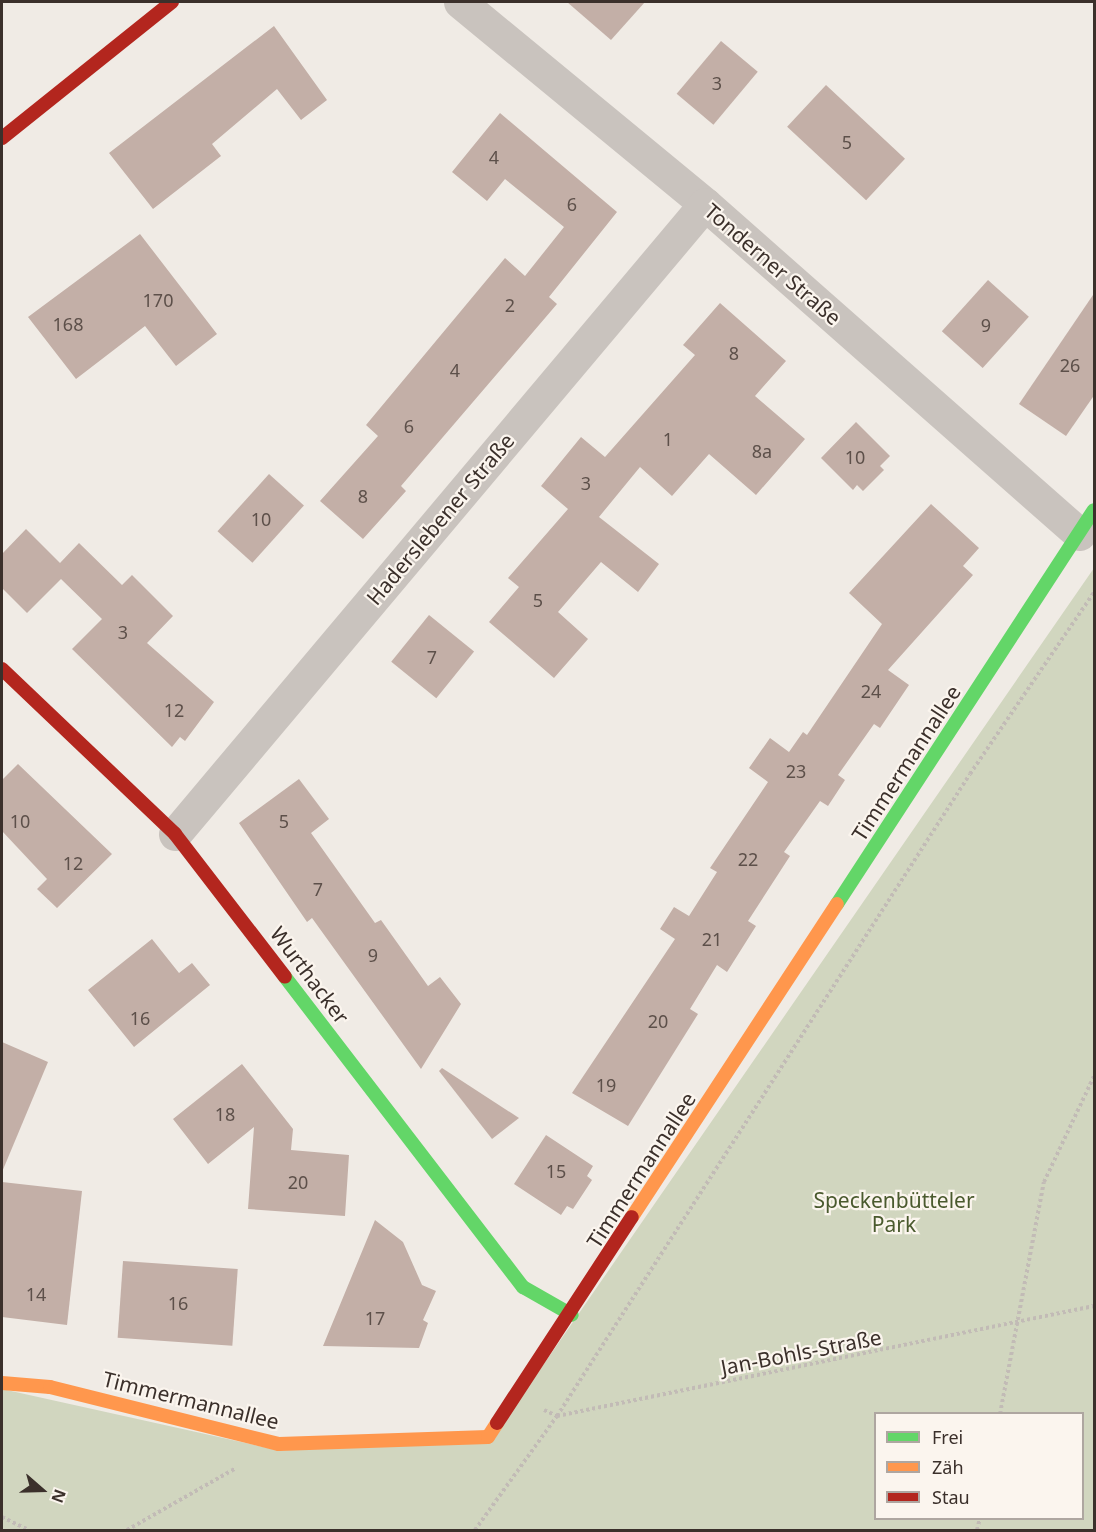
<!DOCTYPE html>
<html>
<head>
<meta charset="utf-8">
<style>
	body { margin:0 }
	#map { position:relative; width:1096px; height:1532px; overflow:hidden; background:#f0ebe5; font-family:"Noto Sans",sans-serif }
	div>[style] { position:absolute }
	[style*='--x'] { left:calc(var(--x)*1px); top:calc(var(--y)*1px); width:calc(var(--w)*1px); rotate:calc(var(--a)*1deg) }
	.green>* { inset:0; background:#d1d6bf }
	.building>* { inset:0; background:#c3afa7; transform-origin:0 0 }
	.path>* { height:4px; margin-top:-2px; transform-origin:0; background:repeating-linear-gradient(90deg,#c2bbb6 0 3px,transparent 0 6px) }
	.street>* { height:33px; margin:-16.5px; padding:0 16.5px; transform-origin:16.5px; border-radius:16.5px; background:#c9c3be }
	.fast>* { height:14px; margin:-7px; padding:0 7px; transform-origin:7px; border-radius:7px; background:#63d668 }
	.slow>* { height:14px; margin:-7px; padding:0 7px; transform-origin:7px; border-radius:7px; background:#ff974d }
	.jam>* { height:14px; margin:-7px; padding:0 7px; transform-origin:7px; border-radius:7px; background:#b3261e }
	span { translate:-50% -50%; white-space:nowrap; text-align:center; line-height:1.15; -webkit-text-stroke:4.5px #fbf5ee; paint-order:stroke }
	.number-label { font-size:18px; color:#5d504a }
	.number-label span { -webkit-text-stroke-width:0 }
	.street-label { font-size:21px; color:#3b302b }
	.park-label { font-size:21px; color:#4a5a2e }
	.frame { position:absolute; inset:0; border:3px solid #3b302b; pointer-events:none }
	.legend { position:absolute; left:874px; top:1412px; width:210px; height:108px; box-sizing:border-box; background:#fbf5ee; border:2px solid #aea6a0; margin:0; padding:8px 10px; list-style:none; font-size:18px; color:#3b302b }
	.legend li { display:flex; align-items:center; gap:12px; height:30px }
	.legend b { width:30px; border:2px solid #aea6a0 }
	.north { position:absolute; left:12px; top:1460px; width:60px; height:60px; -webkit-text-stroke:4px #fbf5ee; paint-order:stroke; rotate:110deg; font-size:16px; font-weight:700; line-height:24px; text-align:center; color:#3b302b }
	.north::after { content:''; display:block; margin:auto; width:21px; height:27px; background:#3b302b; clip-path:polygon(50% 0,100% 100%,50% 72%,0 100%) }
</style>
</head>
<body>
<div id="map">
	<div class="green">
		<div style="clip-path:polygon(evenodd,1094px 568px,1094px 1530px,2px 1530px,2px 1389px,277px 1450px,490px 1442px,1094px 568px,876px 1414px,1082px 1414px,1082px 1518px,876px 1518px,876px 1414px)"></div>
	</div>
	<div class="building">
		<div style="clip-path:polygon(567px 2px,645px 2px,611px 40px)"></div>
		<div style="clip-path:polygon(274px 26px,327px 100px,301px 120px,277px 89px,212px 144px,221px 156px,153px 209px,109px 153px)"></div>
		<div style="left:721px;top:41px;width:48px;height:69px;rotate:40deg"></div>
		<div style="left:826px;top:85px;width:108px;height:57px;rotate:43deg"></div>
		<div style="clip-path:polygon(500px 113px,617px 212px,549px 297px,557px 304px,401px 486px,406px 491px,363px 539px,320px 501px,378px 436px,366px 425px,505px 258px,525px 276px,564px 227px,505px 179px,487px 201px,452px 172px)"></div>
		<div style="clip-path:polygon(140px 234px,217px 334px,176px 366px,145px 326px,76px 379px,28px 317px)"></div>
		<div style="left:988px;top:280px;width:55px;height:69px;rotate:42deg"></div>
		<div style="clip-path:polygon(1095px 292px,1095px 394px,1066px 436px,1019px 404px)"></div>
		<div style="clip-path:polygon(720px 303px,786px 361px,755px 396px,805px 439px,756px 495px,709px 454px,672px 496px,640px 467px,599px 517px,659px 564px,638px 592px,601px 562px,558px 612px,588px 639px,554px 678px,489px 622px,519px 587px,508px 578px,568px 509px,541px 486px,581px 437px,605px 457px,695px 355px,683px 345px)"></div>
		<div style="clip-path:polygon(856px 422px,890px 456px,880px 466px,884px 470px,863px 491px,857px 485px,853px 490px,821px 458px)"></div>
		<div style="left:269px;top:474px;width:47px;height:77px;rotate:42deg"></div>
		<div style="clip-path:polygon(931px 504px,979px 548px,963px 566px,973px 575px,888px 670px,909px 685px,880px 728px,874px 724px,838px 775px,845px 780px,828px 806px,820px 801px,784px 852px,790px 856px,748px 921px,756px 926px,727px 972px,717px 965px,690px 1009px,698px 1014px,628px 1126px,572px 1093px,675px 939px,660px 929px,674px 907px,689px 916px,717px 872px,710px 868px,768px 782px,749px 768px,770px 738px,789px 752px,803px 732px,807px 735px,882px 624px,849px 593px)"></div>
		<div style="clip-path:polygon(26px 529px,60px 563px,79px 543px,122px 585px,132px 575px,173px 616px,147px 643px,214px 702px,185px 741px,180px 737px,172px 747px,72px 649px,102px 619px,61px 579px,27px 613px,2px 588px,2px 554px)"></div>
		<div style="left:429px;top:615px;width:58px;height:60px;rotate:39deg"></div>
		<div style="clip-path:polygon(18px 764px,112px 854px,57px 908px,37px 889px,47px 879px,2px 831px,2px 780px)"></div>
		<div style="clip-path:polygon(299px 779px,329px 819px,311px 833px,375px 923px,381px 920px,428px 986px,440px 977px,461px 1004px,421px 1069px,312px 918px,307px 922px,239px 823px)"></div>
		<div style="clip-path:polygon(152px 939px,179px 973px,192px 963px,210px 985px,134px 1047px,88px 990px)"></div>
		<div style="clip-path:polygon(2px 1042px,48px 1062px,2px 1172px)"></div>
		<div style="clip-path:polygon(242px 1064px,293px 1129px,291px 1150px,349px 1155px,345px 1216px,248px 1209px,254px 1127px,208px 1164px,173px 1119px)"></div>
		<div style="clip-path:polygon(442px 1068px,519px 1118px,492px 1139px,439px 1071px)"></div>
		<div style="clip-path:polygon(546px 1135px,593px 1166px,587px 1176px,592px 1180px,573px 1209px,567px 1206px,561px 1215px,514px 1184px)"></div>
		<div style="clip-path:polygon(2px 1182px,82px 1191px,67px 1325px,2px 1317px)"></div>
		<div style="clip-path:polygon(375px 1220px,403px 1242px,422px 1285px,436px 1291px,423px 1320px,428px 1323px,419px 1348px,323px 1346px)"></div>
		<div style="left:123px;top:1261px;width:115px;height:77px;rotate:4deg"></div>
	</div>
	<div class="path">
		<div style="--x:544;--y:1410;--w:14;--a:25"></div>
		<div style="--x:557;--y:1416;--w:548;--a:-11.58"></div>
		<div style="--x:1000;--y:1414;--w:236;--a:-79.3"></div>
		<div style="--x:1044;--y:1182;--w:117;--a:-64.7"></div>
		<div style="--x:2;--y:1517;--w:30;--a:26"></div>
		<div style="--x:127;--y:1530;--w:125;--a:-29.6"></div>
		<div style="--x:475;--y:1530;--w:140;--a:-54.3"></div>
		<div style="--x:557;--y:1416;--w:763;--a:-57.25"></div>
		<div style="--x:970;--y:774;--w:220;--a:-55.7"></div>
		<div style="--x:977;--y:1530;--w:12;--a:-76"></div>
	</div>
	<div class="street">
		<div style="--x:460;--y:2;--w:318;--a:39.5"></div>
		<div style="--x:705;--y:204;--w:499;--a:41.4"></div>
		<div style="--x:175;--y:834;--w:823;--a:-49.93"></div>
	</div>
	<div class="fast">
		<div style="--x:837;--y:904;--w:470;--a:-56.9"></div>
		<div style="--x:285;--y:977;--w:391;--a:52.5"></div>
		<div style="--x:523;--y:1287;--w:56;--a:29.7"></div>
	</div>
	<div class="slow">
		<div style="--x:632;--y:1217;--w:374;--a:-56.8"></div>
		<div style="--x:2;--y:1383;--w:48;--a:4.8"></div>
		<div style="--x:50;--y:1387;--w:236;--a:14"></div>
		<div style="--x:279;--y:1444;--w:209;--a:-1.9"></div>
		<div style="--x:488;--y:1437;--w:17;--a:-57"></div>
	</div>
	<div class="jam">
		<div style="--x:2;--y:138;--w:218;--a:-38.7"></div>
		<div style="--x:2;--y:669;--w:239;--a:43.6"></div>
		<div style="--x:175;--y:834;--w:180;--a:52.4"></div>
		<div style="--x:497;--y:1423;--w:246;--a:-56.8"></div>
	</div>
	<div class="number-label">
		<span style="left:717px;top:83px">3</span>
		<span style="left:847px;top:142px">5</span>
		<span style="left:494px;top:157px">4</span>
		<span style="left:572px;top:204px">6</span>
		<span style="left:158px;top:300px">170</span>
		<span style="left:510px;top:305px">2</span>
		<span style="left:68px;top:324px">168</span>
		<span style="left:986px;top:325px">9</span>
		<span style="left:734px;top:353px">8</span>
		<span style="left:1070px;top:365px">26</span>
		<span style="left:455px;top:370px">4</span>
		<span style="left:409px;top:426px">6</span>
		<span style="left:668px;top:439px">1</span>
		<span style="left:762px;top:451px">8a</span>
		<span style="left:855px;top:457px">10</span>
		<span style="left:586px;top:483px">3</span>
		<span style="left:363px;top:496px">8</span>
		<span style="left:261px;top:519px">10</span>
		<span style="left:538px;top:600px">5</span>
		<span style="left:123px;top:632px">3</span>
		<span style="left:432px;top:657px">7</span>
		<span style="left:871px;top:691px">24</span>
		<span style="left:174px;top:710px">12</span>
		<span style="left:796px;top:771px">23</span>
		<span style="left:20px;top:821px">10</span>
		<span style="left:284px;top:821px">5</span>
		<span style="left:748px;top:859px">22</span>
		<span style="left:73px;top:863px">12</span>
		<span style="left:318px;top:889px">7</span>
		<span style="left:712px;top:939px">21</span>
		<span style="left:373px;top:955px">9</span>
		<span style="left:140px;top:1018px">16</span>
		<span style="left:658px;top:1021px">20</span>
		<span style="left:606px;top:1085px">19</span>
		<span style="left:225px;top:1114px">18</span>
		<span style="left:556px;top:1171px">15</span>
		<span style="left:298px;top:1182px">20</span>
		<span style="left:36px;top:1294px">14</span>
		<span style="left:178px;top:1303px">16</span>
		<span style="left:375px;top:1318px">17</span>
	</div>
	<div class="street-label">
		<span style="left:773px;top:264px;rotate:41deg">Tonderner Straße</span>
		<span style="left:440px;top:519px;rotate:-50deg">Haderslebener Straße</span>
		<span style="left:906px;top:763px;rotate:-57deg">Timmermannallee</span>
		<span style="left:310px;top:975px;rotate:53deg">Wurthacker</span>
		<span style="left:641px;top:1170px;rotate:-57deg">Timmermannallee</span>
		<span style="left:801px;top:1352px;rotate:-11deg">Jan-Bohls-Straße</span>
		<span style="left:191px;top:1400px;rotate:14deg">Timmermannallee</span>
	</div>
	<div class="park-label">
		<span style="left:894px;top:1212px">Speckenbütteler<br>Park</span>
	</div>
	<div class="frame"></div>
	<ul class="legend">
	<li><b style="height:8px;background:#63d668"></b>Frei</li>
	<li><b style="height:8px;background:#ff974d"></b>Zäh</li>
	<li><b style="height:8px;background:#b3261e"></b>Stau</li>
	</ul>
	<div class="north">N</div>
</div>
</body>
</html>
